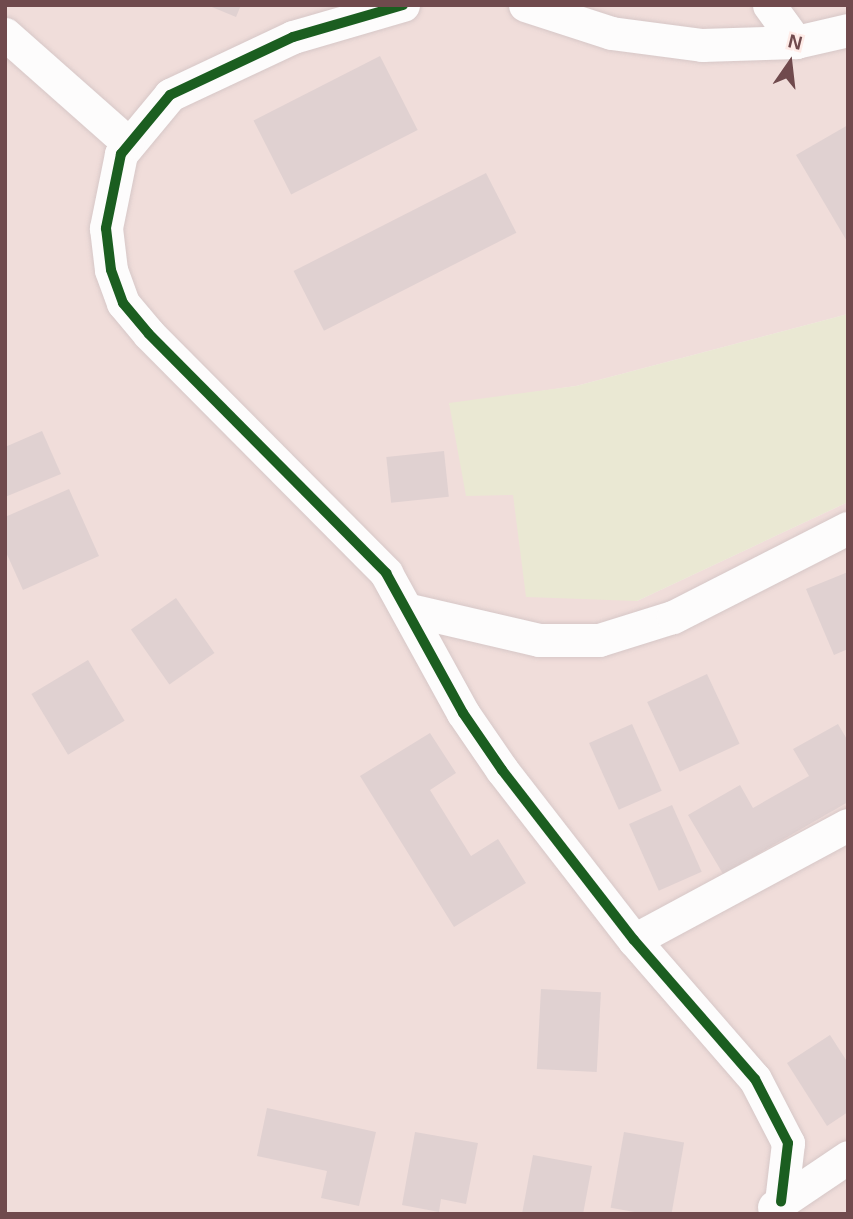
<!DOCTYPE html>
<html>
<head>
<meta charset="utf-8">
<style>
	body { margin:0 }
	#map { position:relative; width:853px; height:1219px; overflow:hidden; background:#f4eae8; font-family:Arial,sans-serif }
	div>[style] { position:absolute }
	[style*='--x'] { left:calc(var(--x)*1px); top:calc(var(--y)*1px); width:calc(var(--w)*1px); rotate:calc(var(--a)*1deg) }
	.residential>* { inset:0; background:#f0ddda }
	.green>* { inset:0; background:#eae8d3 }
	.building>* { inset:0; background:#e0d1d1; transform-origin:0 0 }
	.roads { filter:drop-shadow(0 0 2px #d6c7c7) drop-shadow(0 0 2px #d6c7c7) }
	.minor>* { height:33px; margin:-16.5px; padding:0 16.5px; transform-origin:16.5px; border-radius:16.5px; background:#fdfcfc }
	.cycleway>* { height:10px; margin:-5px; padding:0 5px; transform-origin:5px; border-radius:5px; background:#1b5e20 }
	span { translate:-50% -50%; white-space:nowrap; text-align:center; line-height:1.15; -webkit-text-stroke:7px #feebe7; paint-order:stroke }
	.frame { position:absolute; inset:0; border:7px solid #704a4d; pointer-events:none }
	.north { position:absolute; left:755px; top:28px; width:70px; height:70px; -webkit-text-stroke:5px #feebe7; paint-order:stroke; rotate:14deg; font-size:19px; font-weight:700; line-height:28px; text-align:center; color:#704a4d }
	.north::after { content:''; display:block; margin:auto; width:24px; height:32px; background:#704a4d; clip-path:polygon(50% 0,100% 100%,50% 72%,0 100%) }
</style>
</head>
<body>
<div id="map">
	<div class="residential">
		<div style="clip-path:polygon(5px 5px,848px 5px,848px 314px,576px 386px,449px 404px,513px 495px,637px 601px,848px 502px,848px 1214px,5px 1214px)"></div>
	</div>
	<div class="green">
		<div style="clip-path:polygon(848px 314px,848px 502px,637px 601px,526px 597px,513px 495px,466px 496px,449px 403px,576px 386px)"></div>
	</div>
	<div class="building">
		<div style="clip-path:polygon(207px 5px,241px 5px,236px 17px)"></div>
		<div style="left:380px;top:56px;width:83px;height:142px;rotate:63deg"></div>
		<div style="clip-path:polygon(848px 125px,848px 243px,796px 155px)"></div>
		<div style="left:486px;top:173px;width:67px;height:216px;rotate:63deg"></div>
		<div style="clip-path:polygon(42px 431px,61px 474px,5px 497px,5px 447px)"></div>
		<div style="left:444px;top:451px;width:46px;height:58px;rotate:84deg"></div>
		<div style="clip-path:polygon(69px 489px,99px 556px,23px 590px,5px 550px,5px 517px)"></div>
		<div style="clip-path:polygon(848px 572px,848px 649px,834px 655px,806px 589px)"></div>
		<div style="left:176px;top:598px;width:67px;height:55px;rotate:55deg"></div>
		<div style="left:88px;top:660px;width:71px;height:66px;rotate:59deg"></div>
		<div style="left:707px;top:674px;width:77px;height:66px;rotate:65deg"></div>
		<div style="left:632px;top:724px;width:73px;height:47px;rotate:66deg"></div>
		<div style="clip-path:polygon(838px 724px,848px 741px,848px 802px,723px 874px,688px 815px,740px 785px,753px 808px,809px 776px,793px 749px)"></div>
		<div style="clip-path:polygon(430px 733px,456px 773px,430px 790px,471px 856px,498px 839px,526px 883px,454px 927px,360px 776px)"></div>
		<div style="left:672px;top:805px;width:73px;height:47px;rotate:66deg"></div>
		<div style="left:541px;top:989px;width:60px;height:80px;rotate:3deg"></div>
		<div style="clip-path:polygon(830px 1035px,848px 1063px,848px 1112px,827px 1126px,787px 1063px)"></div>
		<div style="clip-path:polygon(267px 1108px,376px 1132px,359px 1206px,321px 1198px,327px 1171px,257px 1156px)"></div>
		<div style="clip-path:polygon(415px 1132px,478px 1143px,466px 1204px,441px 1199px,439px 1212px,402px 1205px)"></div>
		<div style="left:624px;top:1132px;width:61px;height:77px;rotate:10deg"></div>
		<div style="clip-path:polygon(533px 1155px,592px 1166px,583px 1214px,522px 1214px)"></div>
	</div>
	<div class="roads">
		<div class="minor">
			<div style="--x:403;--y:5;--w:115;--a:163.8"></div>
			<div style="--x:293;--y:37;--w:136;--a:154.8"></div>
			<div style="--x:170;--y:95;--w:77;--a:129.7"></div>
			<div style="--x:121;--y:154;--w:76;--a:101.5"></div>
			<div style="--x:106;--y:228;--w:42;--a:83.2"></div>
			<div style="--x:111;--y:270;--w:35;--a:70"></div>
			<div style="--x:123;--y:303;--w:40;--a:50"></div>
			<div style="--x:149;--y:334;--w:337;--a:45.2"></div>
			<div style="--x:386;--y:573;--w:160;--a:61.2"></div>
			<div style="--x:463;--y:713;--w:69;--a:55.6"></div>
			<div style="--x:502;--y:770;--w:215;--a:52.2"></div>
			<div style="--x:634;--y:940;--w:184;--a:49"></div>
			<div style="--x:755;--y:1079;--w:72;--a:62.7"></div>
			<div style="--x:788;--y:1143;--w:59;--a:96.8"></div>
			<div style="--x:525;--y:5;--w:90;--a:18"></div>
			<div style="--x:611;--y:33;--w:92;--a:7.5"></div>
			<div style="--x:702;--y:45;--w:94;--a:-1.8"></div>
			<div style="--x:796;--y:42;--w:53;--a:-13"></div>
			<div style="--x:769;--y:5;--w:46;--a:53.9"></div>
			<div style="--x:5;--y:34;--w:164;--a:41.5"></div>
			<div style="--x:410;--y:610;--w:132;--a:13.1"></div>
			<div style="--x:539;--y:640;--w:60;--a:0"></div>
			<div style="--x:599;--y:640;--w:77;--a:-17.3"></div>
			<div style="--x:673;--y:617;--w:196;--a:-27"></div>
			<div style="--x:634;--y:940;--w:243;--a:-28.3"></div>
			<div style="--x:774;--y:1207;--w:89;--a:-34"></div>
		</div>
	</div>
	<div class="cycleway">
		<div style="--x:403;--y:5;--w:115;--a:163.8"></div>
		<div style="--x:293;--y:37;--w:136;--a:154.8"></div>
		<div style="--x:170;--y:95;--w:77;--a:129.7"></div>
		<div style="--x:121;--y:154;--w:76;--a:101.5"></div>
		<div style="--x:106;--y:228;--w:42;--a:83.2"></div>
		<div style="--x:111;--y:270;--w:35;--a:70"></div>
		<div style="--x:123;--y:303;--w:40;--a:50"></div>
		<div style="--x:149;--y:334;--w:337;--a:45.2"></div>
		<div style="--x:386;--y:573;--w:160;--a:61.2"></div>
		<div style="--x:463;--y:713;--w:69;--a:55.6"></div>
		<div style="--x:502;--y:770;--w:215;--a:52.2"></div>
		<div style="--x:634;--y:940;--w:184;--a:49"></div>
		<div style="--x:755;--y:1079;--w:72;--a:62.7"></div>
		<div style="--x:788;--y:1143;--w:59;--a:96.8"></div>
	</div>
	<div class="frame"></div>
	<div class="north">N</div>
</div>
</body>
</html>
